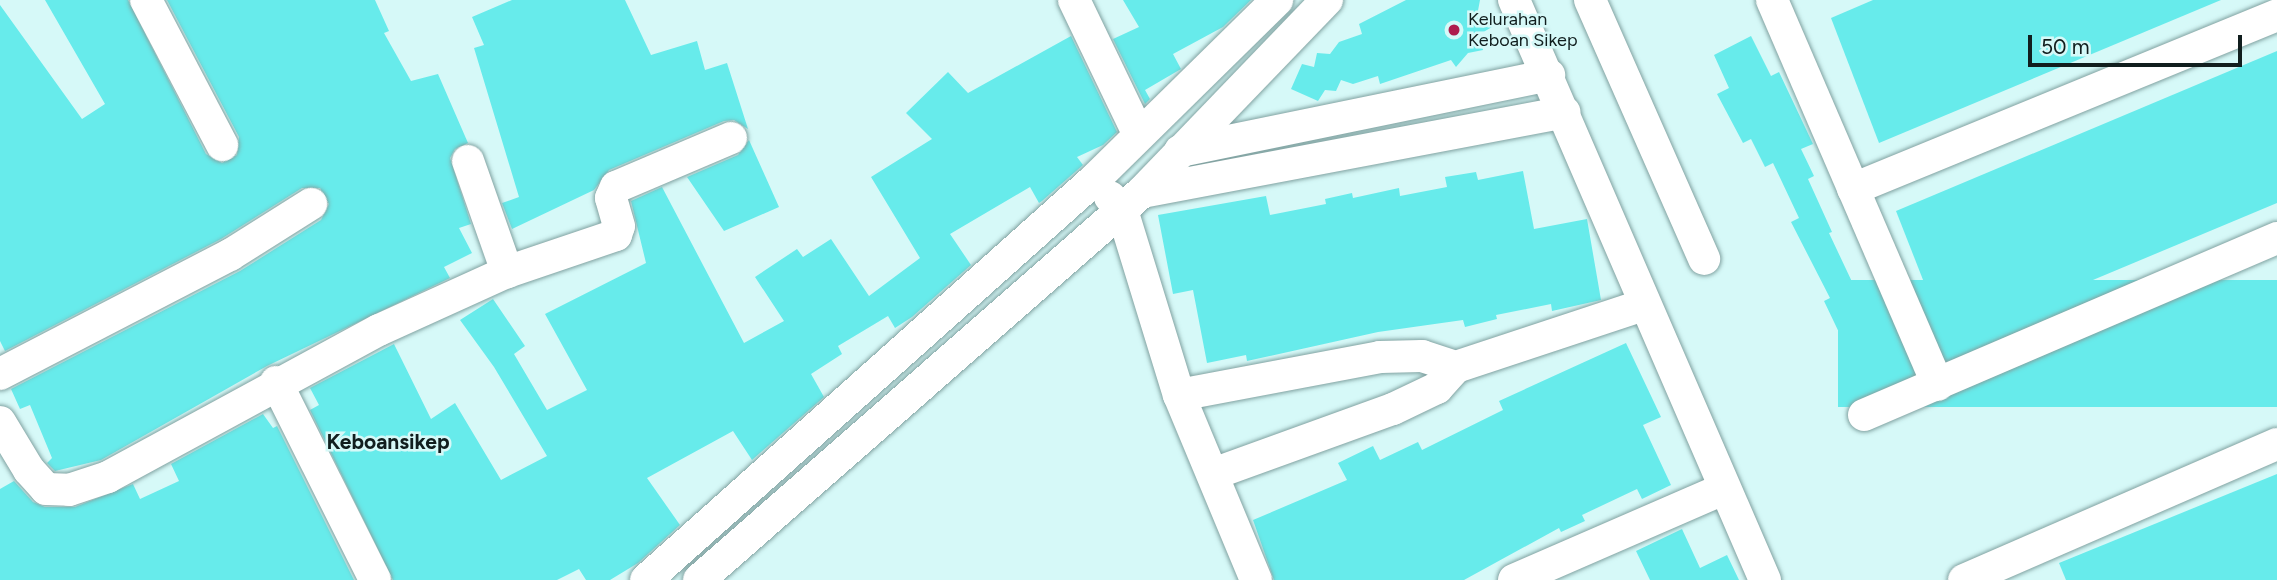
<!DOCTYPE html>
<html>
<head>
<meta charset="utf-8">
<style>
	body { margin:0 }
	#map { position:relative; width:2277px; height:580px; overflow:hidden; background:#d6f9f8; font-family:Figtree,sans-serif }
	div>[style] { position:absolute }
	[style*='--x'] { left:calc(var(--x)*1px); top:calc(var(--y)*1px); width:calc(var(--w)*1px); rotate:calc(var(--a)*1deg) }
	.building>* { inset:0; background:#67ebeb; transform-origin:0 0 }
	.roads { filter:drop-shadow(0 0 2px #81a2a1) drop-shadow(0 0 2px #81a2a1) }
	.minor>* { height:32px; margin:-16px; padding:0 16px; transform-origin:16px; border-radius:16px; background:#fff }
	.dots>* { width:19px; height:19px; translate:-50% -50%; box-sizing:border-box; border:4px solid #d6f9f8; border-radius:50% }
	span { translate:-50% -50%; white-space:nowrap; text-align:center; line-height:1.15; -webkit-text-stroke:5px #d6f9f8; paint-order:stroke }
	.poi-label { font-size:18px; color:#111e1e }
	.left { translate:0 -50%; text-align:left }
	.quarter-label { font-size:21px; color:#111e1e; font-weight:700 }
	.scale { position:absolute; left:2028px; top:35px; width:214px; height:32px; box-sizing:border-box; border:4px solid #111e1e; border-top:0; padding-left:9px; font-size:21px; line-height:24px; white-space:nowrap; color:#111e1e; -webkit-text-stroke:5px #d6f9f8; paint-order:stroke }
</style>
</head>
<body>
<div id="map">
	<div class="building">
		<div style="clip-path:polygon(45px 0,128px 0,206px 154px,222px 163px,237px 155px,239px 137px,167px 0,375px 0,389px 31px,384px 33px,411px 81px,438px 74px,468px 143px,455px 149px,450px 158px,471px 224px,459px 228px,472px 253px,444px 267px,450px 278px,267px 366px,101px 460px,55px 471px,47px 463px,52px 458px,30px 405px,20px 409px,11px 389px,240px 271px,321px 220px,329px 204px,320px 188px,302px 188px,221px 239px,5px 351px,0 341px,0 5px,82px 119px,105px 104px)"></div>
		<div style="clip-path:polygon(512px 0,625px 0,651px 55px,697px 41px,705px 70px,727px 63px,748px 129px,734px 120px,724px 121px,609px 170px,594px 190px,512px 229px,502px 203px,519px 197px,474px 48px,484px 45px,472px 17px)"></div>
		<div style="clip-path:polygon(1123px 0,1251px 0,1223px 27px,1173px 54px,1181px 69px,1145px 90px,1150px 99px,1145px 104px,1113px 39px,1139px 27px)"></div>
		<div style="clip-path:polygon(1406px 0,1480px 0,1477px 16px,1492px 27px,1480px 34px,1483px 50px,1468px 53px,1456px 67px,1451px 60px,1380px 84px,1378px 76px,1353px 84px,1341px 80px,1336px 91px,1325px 90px,1318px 101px,1291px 89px,1302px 64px,1314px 67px,1317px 53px,1330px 54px,1339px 42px,1362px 34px,1359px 24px)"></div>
		<div style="clip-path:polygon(1873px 0,2221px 0,1879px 143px,1831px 18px)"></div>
		<div style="clip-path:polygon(1071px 36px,1117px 132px,1103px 145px,1077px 157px,1083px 165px,1042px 201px,1039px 203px,1030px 187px,950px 234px,971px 265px,912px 317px,895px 328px,888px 316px,838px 346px,842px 354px,811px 374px,824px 397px,752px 460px,733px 431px,647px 478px,680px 525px,638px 563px,610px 580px,586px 580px,579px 569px,557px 580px,393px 580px,310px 410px,319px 405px,310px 388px,394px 344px,431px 419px,455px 403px,501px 480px,547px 456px,494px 367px,460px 320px,493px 299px,525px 346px,514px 354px,547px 410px,587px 390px,545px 314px,646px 263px,631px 201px,662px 187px,744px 343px,784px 321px,755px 277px,797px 249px,803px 257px,831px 239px,869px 296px,920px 258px,871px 177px,932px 139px,906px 113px,948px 72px,968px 93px)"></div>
		<div style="clip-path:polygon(1751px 36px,1771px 76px,1779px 72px,1813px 144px,1801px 149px,1814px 176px,1808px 179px,1832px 232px,1829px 233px,1854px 286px,1858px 284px,1892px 345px,1884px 348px,1898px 378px,1855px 398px,1843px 373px,1855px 366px,1824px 301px,1830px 298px,1791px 222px,1799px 218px,1773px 163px,1765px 167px,1751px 139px,1743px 143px,1717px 94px,1729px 88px,1714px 55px)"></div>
		<div style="clip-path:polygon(2277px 51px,2277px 203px,1947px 341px,1896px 211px)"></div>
		<div style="clip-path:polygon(749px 140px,779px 207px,724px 231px,687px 177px,738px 155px)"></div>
		<div style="clip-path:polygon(1523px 171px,1534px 229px,1587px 219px,1601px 300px,1552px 311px,1551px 304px,1496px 315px,1497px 319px,1465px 327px,1463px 320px,1378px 332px,1247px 361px,1246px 355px,1207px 363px,1193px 290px,1173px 294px,1158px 215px,1266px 196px,1270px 215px,1326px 204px,1325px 199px,1352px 193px,1353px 198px,1399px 188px,1400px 196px,1447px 187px,1445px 177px,1476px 172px,1478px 180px)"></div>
		<div style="left:2277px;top:280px;width:127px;height:439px;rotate:90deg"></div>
		<div style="clip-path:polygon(1626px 343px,1661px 417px,1643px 425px,1671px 485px,1642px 499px,1637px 489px,1582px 515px,1585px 521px,1561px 532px,1559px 528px,1464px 580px,1274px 580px,1253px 520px,1347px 480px,1338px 463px,1373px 446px,1380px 460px,1418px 442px,1422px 450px,1503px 410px,1499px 401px)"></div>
		<div style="clip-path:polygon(263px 414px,273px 428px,277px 426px,354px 580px,0 580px,0 489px,14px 481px,33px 502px,45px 507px,75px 507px,133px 484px,140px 499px,179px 481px,171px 464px)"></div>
		<div style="clip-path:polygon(2277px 474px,2277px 580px,2066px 580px,2059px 563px)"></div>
		<div style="clip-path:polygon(1682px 529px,1700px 568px,1727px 555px,1739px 580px,1650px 580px,1636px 551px)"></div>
	</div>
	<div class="roads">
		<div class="minor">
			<div style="--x:146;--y:0;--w:164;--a:62.3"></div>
			<div style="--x:1074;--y:0;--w:148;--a:64.3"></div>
			<div style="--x:1514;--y:0;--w:632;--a:66.6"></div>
			<div style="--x:1590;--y:0;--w:283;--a:66.2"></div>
			<div style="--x:1772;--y:0;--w:419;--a:66.7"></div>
			<div style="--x:1180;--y:151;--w:377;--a:-11.6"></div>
			<div style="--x:468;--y:161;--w:118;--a:70.6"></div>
			<div style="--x:1853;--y:189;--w:458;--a:-22.3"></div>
			<div style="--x:1142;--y:192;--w:430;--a:-10.7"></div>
			<div style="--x:1110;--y:197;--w:18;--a:47"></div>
			<div style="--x:1122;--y:210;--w:194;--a:72.9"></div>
			<div style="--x:1179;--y:395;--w:200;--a:67.4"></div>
			<div style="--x:0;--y:374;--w:259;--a:-27.4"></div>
			<div style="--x:230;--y:255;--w:96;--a:-32.2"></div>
			<div style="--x:276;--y:382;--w:221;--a:63.4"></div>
			<div style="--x:1179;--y:395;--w:205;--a:-10.7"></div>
			<div style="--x:1380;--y:357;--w:42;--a:-1.4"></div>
			<div style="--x:1422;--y:356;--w:36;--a:18"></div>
			<div style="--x:1864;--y:415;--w:449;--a:-23.2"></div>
			<div style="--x:0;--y:422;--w:56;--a:58.9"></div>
			<div style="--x:29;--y:470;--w:25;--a:48"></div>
			<div style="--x:46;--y:489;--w:23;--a:2"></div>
			<div style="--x:69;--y:490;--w:41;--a:-18.4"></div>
			<div style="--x:108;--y:477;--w:308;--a:-28.5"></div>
			<div style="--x:379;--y:330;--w:141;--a:-24.4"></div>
			<div style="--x:507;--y:272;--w:115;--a:-18.7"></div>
			<div style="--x:616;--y:235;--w:9;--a:-72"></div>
			<div style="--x:619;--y:226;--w:29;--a:-106"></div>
			<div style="--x:611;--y:198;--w:12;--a:-66"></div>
			<div style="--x:616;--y:187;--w:125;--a:-23.1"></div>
			<div style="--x:1213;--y:474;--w:191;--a:-19.9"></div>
			<div style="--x:1393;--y:409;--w:49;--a:-25.5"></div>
			<div style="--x:1437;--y:388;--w:28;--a:-48"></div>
			<div style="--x:1456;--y:367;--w:197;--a:-18.3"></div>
			<div style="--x:646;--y:580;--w:601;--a:-41.76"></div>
			<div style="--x:1094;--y:180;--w:257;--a:-44.5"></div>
			<div style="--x:699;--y:580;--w:589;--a:-41.21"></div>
			<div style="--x:1142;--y:192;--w:267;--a:-46.1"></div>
			<div style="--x:1514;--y:580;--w:228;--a:-23.5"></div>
			<div style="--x:1964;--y:580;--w:341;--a:-23.5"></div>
		</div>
	</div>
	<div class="dots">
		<div style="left:1454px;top:30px;background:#ae1c4d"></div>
	</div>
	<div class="poi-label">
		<span class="left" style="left:1468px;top:30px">Kelurahan<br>Keboan Sikep</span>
	</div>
	<div class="quarter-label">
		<span style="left:388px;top:442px">Keboansikep</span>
	</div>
	<div class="scale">50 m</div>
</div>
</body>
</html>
